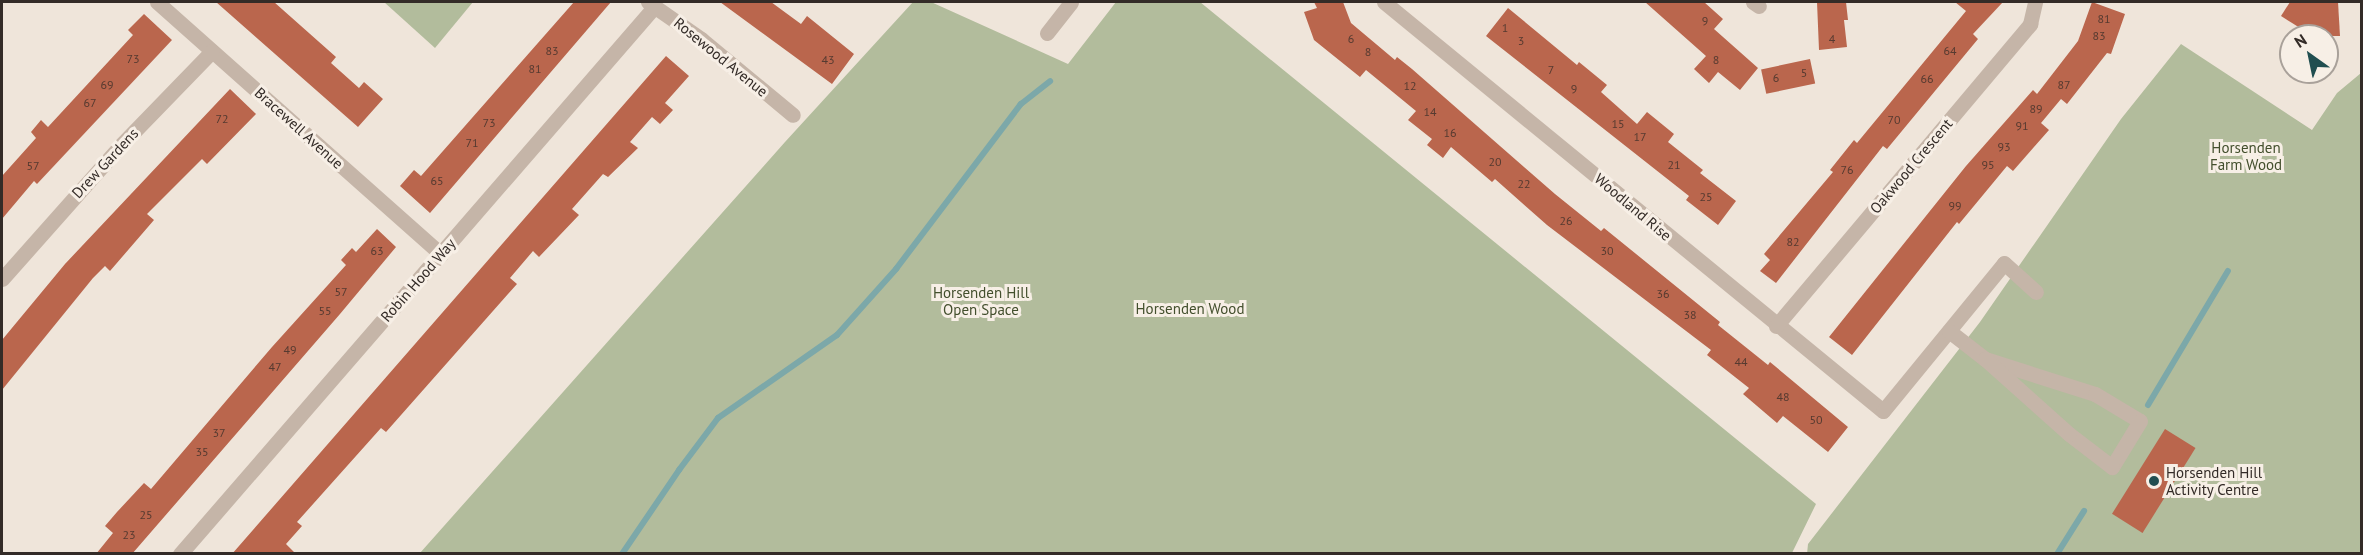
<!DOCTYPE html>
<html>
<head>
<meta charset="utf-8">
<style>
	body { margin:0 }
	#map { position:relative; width:2363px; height:555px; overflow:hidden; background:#efe5da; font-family:"PT Sans",sans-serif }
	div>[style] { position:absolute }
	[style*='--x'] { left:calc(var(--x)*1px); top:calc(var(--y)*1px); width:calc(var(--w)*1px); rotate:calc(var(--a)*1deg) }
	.green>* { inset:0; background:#b2bc9c }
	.stream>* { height:6px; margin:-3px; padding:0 3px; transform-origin:3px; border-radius:3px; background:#7ca8a9 }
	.building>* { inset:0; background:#ba664d; transform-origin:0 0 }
	.minor>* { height:15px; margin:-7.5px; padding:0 7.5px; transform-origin:7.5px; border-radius:7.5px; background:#c5b5a8 }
	.dots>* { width:16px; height:16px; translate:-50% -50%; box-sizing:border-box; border:3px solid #f7efe6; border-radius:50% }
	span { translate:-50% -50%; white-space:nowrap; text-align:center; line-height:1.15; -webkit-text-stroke:6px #f7efe6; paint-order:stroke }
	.number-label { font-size:12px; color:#553a30 }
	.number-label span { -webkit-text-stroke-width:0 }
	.street-label { font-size:15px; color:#332b27 }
	.park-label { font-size:15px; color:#434f2d }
	.poi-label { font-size:15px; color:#332b27 }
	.left { translate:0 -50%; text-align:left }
	.frame { position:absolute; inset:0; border:3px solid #332b27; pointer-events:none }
	.north { position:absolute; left:2279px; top:24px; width:60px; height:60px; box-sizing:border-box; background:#f7efe6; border:2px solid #a9a19a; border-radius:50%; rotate:327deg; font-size:16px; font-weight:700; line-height:24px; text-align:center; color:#332b27 }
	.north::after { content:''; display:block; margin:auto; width:21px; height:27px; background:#214e50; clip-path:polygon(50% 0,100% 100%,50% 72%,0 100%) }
</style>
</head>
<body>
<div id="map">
	<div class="green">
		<div style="clip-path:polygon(384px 2px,473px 2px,435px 48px)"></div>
		<div style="clip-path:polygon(913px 2px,931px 2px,1068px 64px,1116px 2px,1200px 2px,1816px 504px,1792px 553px,420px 553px,785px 142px)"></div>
		<div style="clip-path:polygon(2181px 44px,2312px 130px,2337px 93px,2361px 73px,2361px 553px,1807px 554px,1808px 544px,1980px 322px,2121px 119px)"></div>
	</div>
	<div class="stream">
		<div style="--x:2148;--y:405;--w:156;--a:-59.2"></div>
		<div style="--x:622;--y:554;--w:102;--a:-55.8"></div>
		<div style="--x:679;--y:470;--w:65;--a:-53.1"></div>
		<div style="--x:718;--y:418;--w:145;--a:-34.9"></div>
		<div style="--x:837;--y:335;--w:89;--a:-48.2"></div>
		<div style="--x:896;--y:269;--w:207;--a:-52.9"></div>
		<div style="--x:1021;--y:104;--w:37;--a:-38"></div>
		<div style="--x:2057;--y:554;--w:51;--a:-57.9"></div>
	</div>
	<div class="building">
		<div style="clip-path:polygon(216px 2px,274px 2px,336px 57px,331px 63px,359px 88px,364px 82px,383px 99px,358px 127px)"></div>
		<div style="clip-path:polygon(574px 2px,611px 2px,430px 213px,400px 186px,414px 170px,421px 176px)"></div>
		<div style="clip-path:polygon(720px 2px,771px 2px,801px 24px,807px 16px,854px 54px,832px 84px)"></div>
		<div style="clip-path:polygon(1314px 2px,1343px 2px,1351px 23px,1395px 60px,1397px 57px,1412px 69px,1555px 194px,1601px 231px,1604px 228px,1720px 322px,1718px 325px,1768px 365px,1770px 362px,1848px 427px,1828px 452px,1783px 416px,1777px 423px,1743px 394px,1749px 388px,1707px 355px,1711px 350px,1547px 225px,1495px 179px,1492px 182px,1451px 147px,1443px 158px,1427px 145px,1432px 139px,1408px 120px,1416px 111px,1366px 70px,1360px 77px,1314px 40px,1304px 12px,1317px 8px)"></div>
		<div style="clip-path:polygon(1645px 2px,1704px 2px,1723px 19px,1714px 29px,1758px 68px,1740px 90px,1718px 72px,1709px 83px,1694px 69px,1706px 56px)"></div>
		<div style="clip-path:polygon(1817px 2px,1846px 2px,1848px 20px,1844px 20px,1847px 47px,1819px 50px)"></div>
		<div style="clip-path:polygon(1955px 2px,2003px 2px,1973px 34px,1978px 39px,1887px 149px,1883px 146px,1776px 283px,1760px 271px,1770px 260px,1764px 254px,1833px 172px,1830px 170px,1854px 140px,1857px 143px,1966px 11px)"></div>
		<div style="clip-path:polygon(2092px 2px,2125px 14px,2111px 54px,2107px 53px,2067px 104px,2061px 99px,2041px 123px,2049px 130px,2013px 171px,2007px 166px,1959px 224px,1957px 222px,1852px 355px,1829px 337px,1966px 166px,2033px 90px,2037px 94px,2078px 41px)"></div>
		<div style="clip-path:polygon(2290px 2px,2338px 2px,2340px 36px,2313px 36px,2281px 16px)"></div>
		<div style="clip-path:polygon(1508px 8px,1577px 65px,1579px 62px,1607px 85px,1601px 92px,1637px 124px,1647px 112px,1674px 134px,1668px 142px,1703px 170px,1700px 173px,1736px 201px,1718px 225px,1686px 200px,1689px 196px,1486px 36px)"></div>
		<div style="clip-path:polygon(144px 14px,172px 40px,37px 184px,34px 181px,2px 219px,2px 176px,36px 138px,31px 132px,41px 120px,48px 127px,133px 35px,128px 30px)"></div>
		<div style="clip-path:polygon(666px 56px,689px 76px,665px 103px,673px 110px,660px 124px,652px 117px,630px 142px,638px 148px,608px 177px,603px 174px,572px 209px,579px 215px,539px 257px,533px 251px,510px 278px,517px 284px,508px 294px,386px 432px,381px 428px,297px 522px,302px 526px,286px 544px,296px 554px,232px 554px)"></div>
		<div style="left:1810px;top:59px;width:25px;height:50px;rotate:78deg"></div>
		<div style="clip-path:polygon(230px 89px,256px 114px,207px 164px,202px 159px,147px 214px,154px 220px,110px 271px,105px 266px,93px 278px,2px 390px,2px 340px,65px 264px)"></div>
		<div style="clip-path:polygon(377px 229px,396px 247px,340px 314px,132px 554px,96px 554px,113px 533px,105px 526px,117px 512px,144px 483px,151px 489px,272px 347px,346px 265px,341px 260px,352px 248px,356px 252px)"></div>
		<div style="left:2165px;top:429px;width:36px;height:100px;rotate:32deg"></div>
	</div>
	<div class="minor">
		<div style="--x:157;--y:2;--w:380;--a:41.6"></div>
		<div style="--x:648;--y:2;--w:65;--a:34.9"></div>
		<div style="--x:701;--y:39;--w:119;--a:39.6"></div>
		<div style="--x:1384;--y:2;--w:645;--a:39.34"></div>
		<div style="--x:1883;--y:411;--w:191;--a:-50.7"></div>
		<div style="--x:2004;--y:263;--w:43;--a:42.2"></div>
		<div style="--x:1753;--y:2;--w:7;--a:34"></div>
		<div style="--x:1047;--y:33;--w:39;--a:-52"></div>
		<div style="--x:2;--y:279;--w:178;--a:-48.4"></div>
		<div style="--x:120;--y:146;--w:132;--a:-45.9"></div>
		<div style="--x:1776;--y:326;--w:395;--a:-49.9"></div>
		<div style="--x:2030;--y:24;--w:23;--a:-77"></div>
		<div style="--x:1949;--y:331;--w:46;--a:37.9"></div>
		<div style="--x:1985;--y:359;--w:115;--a:17.7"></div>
		<div style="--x:2095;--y:394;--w:52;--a:31"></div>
		<div style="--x:2140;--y:421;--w:54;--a:121.3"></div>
		<div style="--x:2112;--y:467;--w:54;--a:-142.5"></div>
		<div style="--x:2069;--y:434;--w:113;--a:-138.2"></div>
		<div style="--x:180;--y:554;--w:725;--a:-49.08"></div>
	</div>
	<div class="dots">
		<div style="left:2154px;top:481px;background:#214e50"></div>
	</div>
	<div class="number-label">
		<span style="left:2104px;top:19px">81</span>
		<span style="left:1705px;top:21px">9</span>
		<span style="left:1505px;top:28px">1</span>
		<span style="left:2099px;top:36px">83</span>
		<span style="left:1351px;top:39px">6</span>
		<span style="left:1832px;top:39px">4</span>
		<span style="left:1521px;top:41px">3</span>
		<span style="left:552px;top:51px">83</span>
		<span style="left:1950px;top:51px">64</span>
		<span style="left:1368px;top:52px">8</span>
		<span style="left:133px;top:59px">73</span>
		<span style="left:828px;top:60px">43</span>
		<span style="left:1716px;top:60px">8</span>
		<span style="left:535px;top:69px">81</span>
		<span style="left:1551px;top:70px">7</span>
		<span style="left:1804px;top:73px">5</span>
		<span style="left:1776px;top:78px">6</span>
		<span style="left:1927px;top:79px">66</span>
		<span style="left:107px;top:85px">69</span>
		<span style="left:2064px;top:85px">87</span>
		<span style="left:1410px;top:86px">12</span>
		<span style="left:1574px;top:89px">9</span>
		<span style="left:90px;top:103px">67</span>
		<span style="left:2036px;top:109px">89</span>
		<span style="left:1430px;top:112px">14</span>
		<span style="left:222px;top:119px">72</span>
		<span style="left:1894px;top:120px">70</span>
		<span style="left:489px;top:123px">73</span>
		<span style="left:1618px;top:124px">15</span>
		<span style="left:2022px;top:126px">91</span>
		<span style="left:1450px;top:133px">16</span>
		<span style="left:1640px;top:137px">17</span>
		<span style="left:472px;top:143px">71</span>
		<span style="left:2004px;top:147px">93</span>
		<span style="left:1495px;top:162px">20</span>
		<span style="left:1674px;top:165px">21</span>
		<span style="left:1988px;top:165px">95</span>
		<span style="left:33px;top:166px">57</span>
		<span style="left:1847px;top:170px">76</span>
		<span style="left:437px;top:181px">65</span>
		<span style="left:1524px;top:184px">22</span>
		<span style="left:1706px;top:197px">25</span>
		<span style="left:1955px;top:206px">99</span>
		<span style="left:1566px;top:221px">26</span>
		<span style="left:1793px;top:242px">82</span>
		<span style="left:377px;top:251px">63</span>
		<span style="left:1607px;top:251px">30</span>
		<span style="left:341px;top:292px">57</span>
		<span style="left:1663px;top:294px">36</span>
		<span style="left:325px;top:311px">55</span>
		<span style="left:1690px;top:315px">38</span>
		<span style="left:290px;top:350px">49</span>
		<span style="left:1741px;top:362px">44</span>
		<span style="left:275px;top:367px">47</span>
		<span style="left:1783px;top:397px">48</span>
		<span style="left:1816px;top:420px">50</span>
		<span style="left:219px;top:433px">37</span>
		<span style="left:202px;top:452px">35</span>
		<span style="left:146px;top:515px">25</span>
		<span style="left:129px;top:535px">23</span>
	</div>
	<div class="street-label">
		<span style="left:721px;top:57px;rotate:39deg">Rosewood Avenue</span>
		<span style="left:299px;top:128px;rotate:42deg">Bracewell Avenue</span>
		<span style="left:105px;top:163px;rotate:-47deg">Drew Gardens</span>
		<span style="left:1911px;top:166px;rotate:-50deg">Oakwood Crescent</span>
		<span style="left:1633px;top:207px;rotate:40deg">Woodland Rise</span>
		<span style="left:418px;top:280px;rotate:-49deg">Robin Hood Way</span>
	</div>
	<div class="park-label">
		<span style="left:2246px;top:156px">Horsenden<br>Farm Wood</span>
		<span style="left:981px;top:301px">Horsenden Hill<br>Open Space</span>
		<span style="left:1190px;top:309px">Horsenden Wood</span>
	</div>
	<div class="poi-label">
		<span class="left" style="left:2166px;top:481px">Horsenden Hill<br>Activity Centre</span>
	</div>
	<div class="frame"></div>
	<div class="north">N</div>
</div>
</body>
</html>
